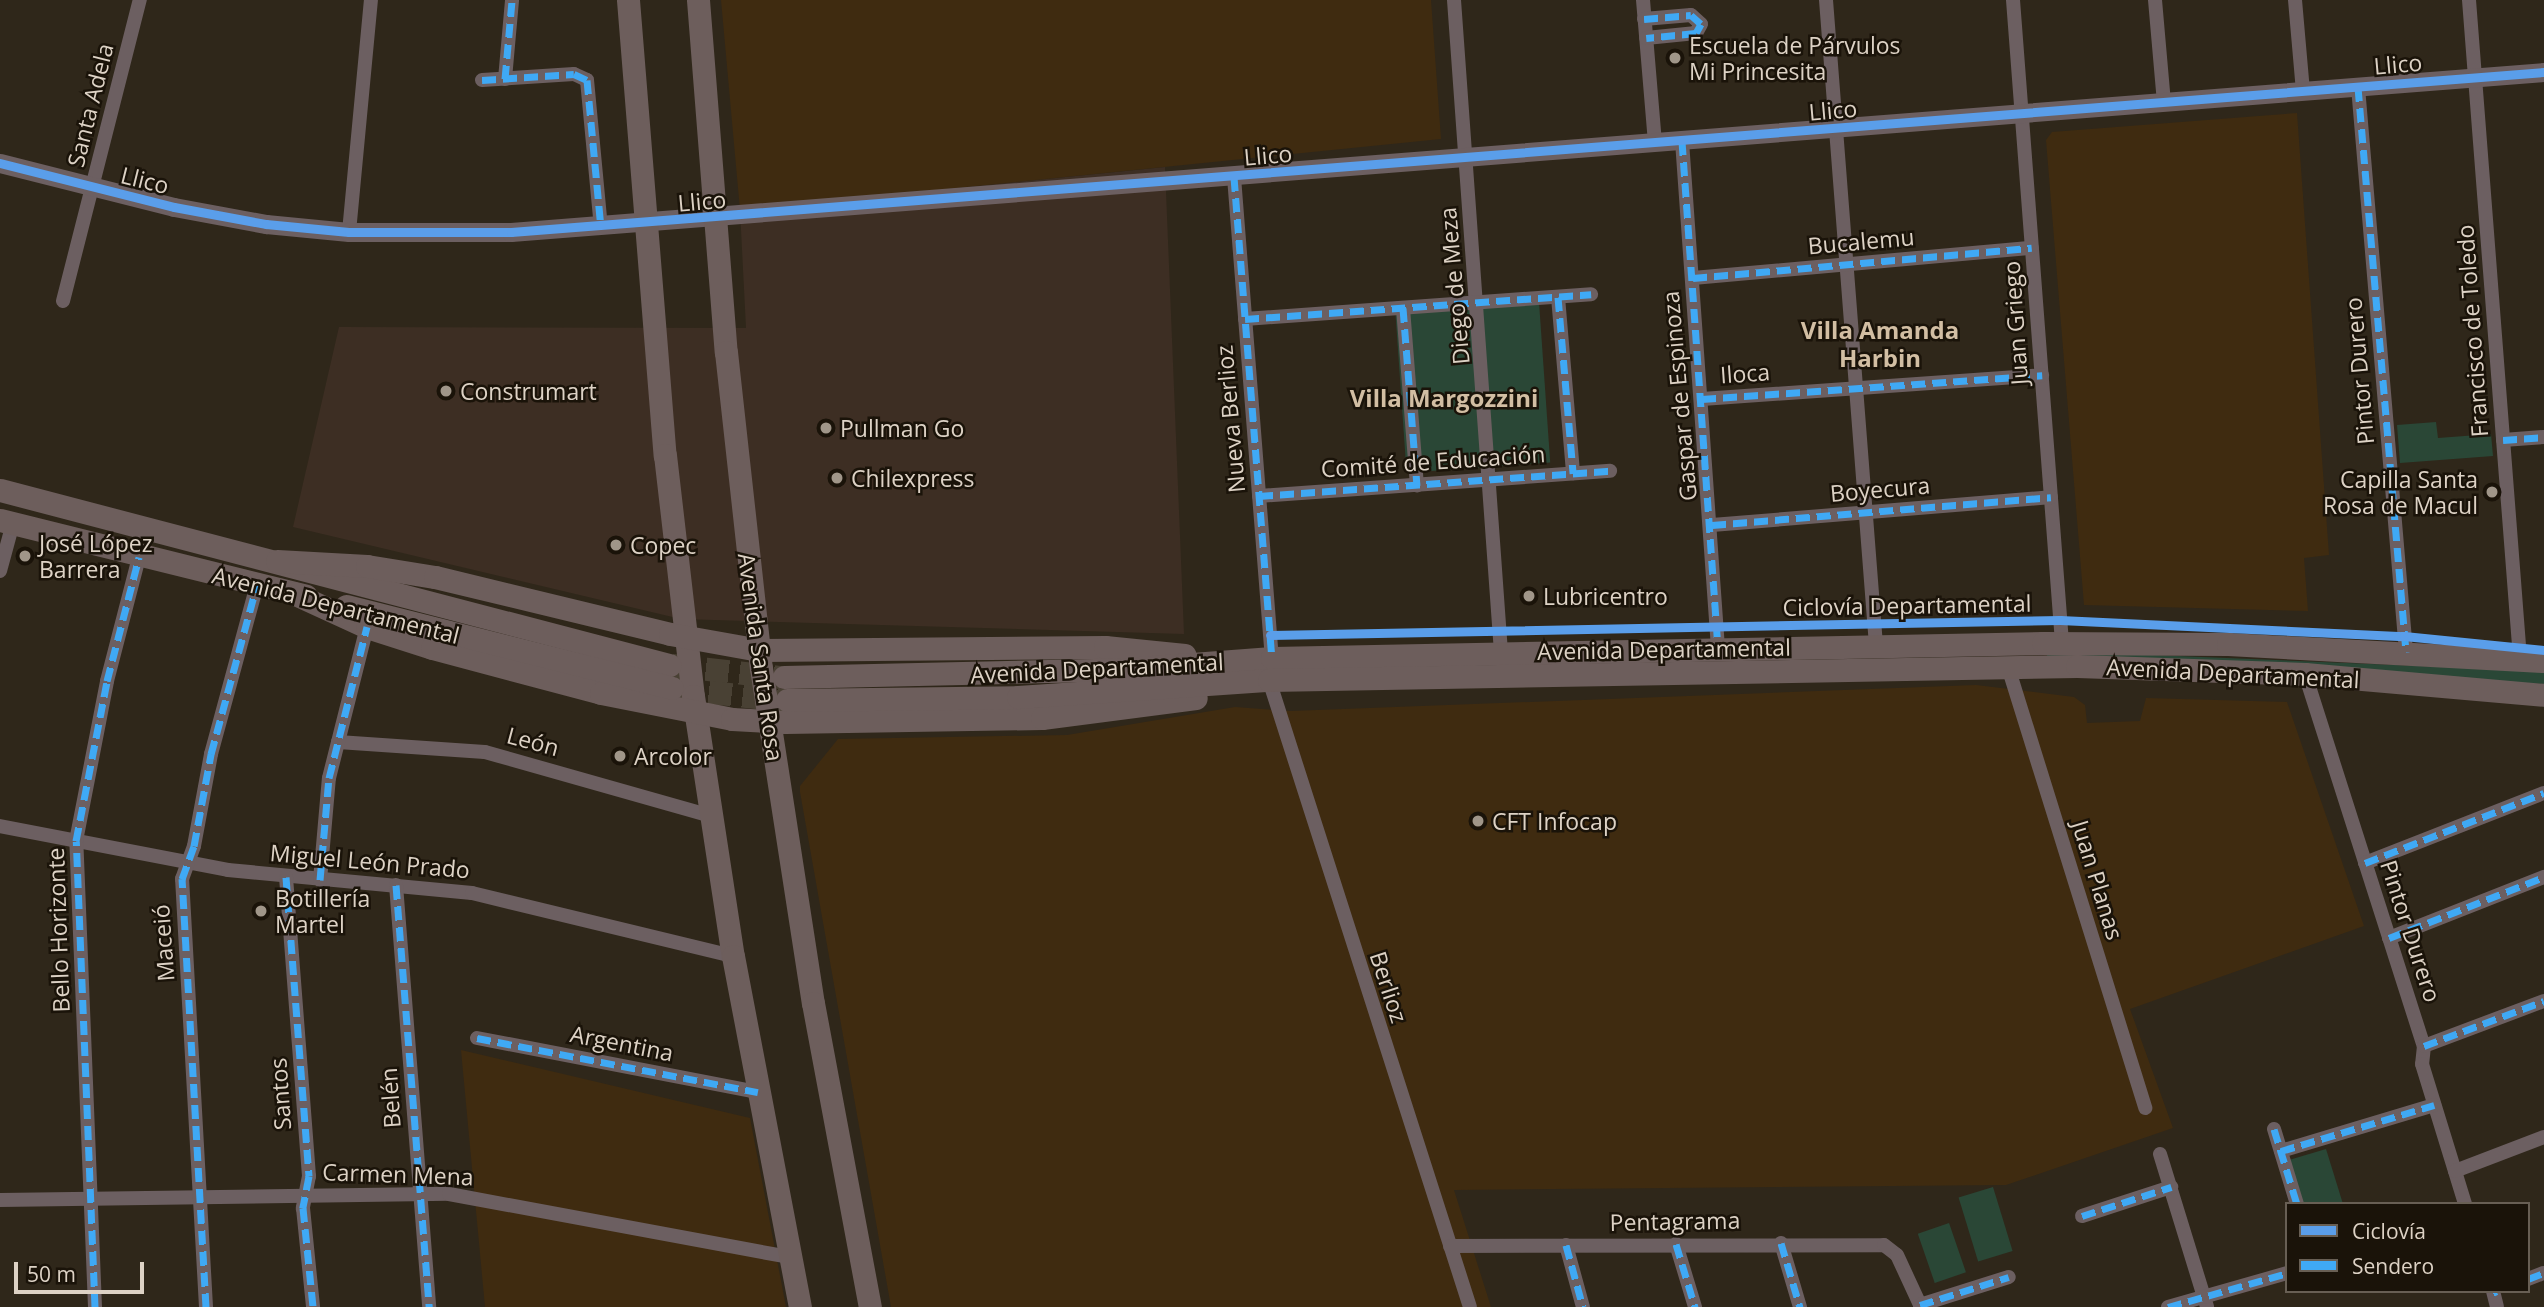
<!DOCTYPE html>
<html>
<head>
<meta charset="utf-8">
<style>
	body { margin:0 }
	#map { position:relative; width:2544px; height:1307px; overflow:hidden; background:#2f271a; font-family:"Open Sans",sans-serif }
	div>[style] { position:absolute }
	[style*='--x'] { left:calc(var(--x)*1px); top:calc(var(--y)*1px); width:calc(var(--w)*1px); rotate:calc(var(--a)*1deg) }
	.commercial>* { inset:0; background:#3d2e23 }
	.built>* { inset:0; background:#3f2b10 }
	.green>* { inset:0; background:#2a4736; transform-origin:0 0 }
	.primary-tunnel>* { height:23px; margin-top:-11.5px; transform-origin:0; background:repeating-linear-gradient(90deg,#494134 0 23px,transparent 0 34px) }
	.minor>* { height:14px; margin:-7px; padding:0 7px; transform-origin:7px; border-radius:7px; background:#6c5f61 }
	.tertiary>* { height:19px; margin:-9.5px; padding:0 9.5px; transform-origin:9.5px; border-radius:9.5px; background:#6c5f61 }
	.primary>* { height:23px; margin:-11.5px; padding:0 11.5px; transform-origin:11.5px; border-radius:11.5px; background:#6d5e5c }
	.quiet>* { height:7px; margin-top:-3.5px; transform-origin:0; background:repeating-linear-gradient(90deg,#3fa9f5 0 14px,transparent 0 21px) }
	.cycleway>* { height:9px; margin:-4.5px; padding:0 4.5px; transform-origin:4.5px; border-radius:4.5px; background:#5a9eea }
	.dots>* { width:19px; height:19px; translate:-50% -50%; box-sizing:border-box; border:4px solid #1a1309; border-radius:50% }
	span { translate:-50% -50%; white-space:nowrap; text-align:center; line-height:1.15; -webkit-text-stroke:5px #1a1309; paint-order:stroke }
	.poi-label { font-size:23px; color:#ddd2c5 }
	.left { translate:0 -50%; text-align:left }
	.right { translate:-100% -50%; text-align:right }
	.street-label { font-size:23px; color:#ddd2c5 }
	.neighbourhood-label { font-size:24px; color:#d2bea3; font-weight:700 }
	.legend { position:absolute; left:2285px; top:1202px; width:245px; height:91px; box-sizing:border-box; background:#1a1309; border:2px solid #685f54; margin:0; padding:9px 12px; list-style:none; font-size:21px; color:#ddd2c5 }
	.legend li { display:flex; align-items:center; gap:14px; height:35px }
	.legend b { width:35px; border:2px solid #685f54 }
	.scale { position:absolute; left:14px; top:1262px; width:130px; height:32px; box-sizing:border-box; border:4px solid #ddd2c5; border-top:0; padding-left:9px; font-size:21px; line-height:24px; white-space:nowrap; color:#ddd2c5; -webkit-text-stroke:5px #1a1309; paint-order:stroke }
</style>
</head>
<body>
<div id="map">
	<div class="commercial">
		<div style="clip-path:polygon(1165px 167px,1184px 634px,681px 619px,293px 527px,339px 327px,746px 328px,740px 210px)"></div>
	</div>
	<div class="built">
		<div style="clip-path:polygon(721px 0,1431px 0,1441px 139px,740px 210px)"></div>
		<div style="clip-path:polygon(2297px 113px,2329px 555px,2304px 558px,2308px 611px,2084px 605px,2046px 140px,2052px 132px)"></div>
		<div style="clip-path:polygon(1976px 685px,2074px 697px,2085px 705px,2087px 723px,2140px 721px,2146px 698px,2287px 702px,2364px 926px,2130px 1009px,2173px 1128px,2006px 1185px,1454px 1190px,1491px 1307px,891px 1307px,800px 792px,800px 786px,838px 739px,1067px 735px,1235px 707px,1291px 711px)"></div>
		<div style="clip-path:polygon(461px 1050px,750px 1118px,786px 1307px,485px 1307px)"></div>
	</div>
	<div class="green">
		<div style="left:1539px;top:302px;width:161px;height:144px;rotate:86deg"></div>
		<div style="clip-path:polygon(2436px 422px,2438px 438px,2491px 434px,2493px 456px,2400px 463px,2397px 425px)"></div>
		<div style="clip-path:polygon(2079px 652px,2544px 671px,2544px 684px,2048px 663px,2047px 655px)"></div>
		<div style="clip-path:polygon(2326px 1149px,2343px 1204px,2302px 1204px,2289px 1160px)"></div>
		<div style="left:1993px;top:1187px;width:67px;height:36px;rotate:73deg"></div>
		<div style="left:1949px;top:1223px;width:52px;height:33px;rotate:71deg"></div>
	</div>
	<div class="primary-tunnel">
		<div style="--x:672;--y:665;--w:110;--a:6.3"></div>
		<div style="--x:675;--y:688;--w:110;--a:6.3"></div>
	</div>
	<div class="minor">
		<div style="--x:1454;--y:0;--w:654;--a:85.88"></div>
		<div style="--x:1643;--y:0;--w:144;--a:85.2"></div>
		<div style="--x:1826;--y:0;--w:648;--a:85.57"></div>
		<div style="--x:2013;--y:0;--w:645;--a:85.64"></div>
		<div style="--x:2155;--y:0;--w:102;--a:85"></div>
		<div style="--x:2295;--y:0;--w:91;--a:85"></div>
		<div style="--x:2469;--y:0;--w:661;--a:85.57"></div>
		<div style="--x:1644;--y:19;--w:47;--a:-4.9"></div>
		<div style="--x:1691;--y:15;--w:13;--a:42"></div>
		<div style="--x:1701;--y:24;--w:10;--a:119"></div>
		<div style="--x:1696;--y:33;--w:50;--a:174.3"></div>
		<div style="--x:505;--y:79;--w:79;--a:-84.9"></div>
		<div style="--x:482;--y:80;--w:92;--a:-3.7"></div>
		<div style="--x:574;--y:74;--w:14;--a:25"></div>
		<div style="--x:587;--y:80;--w:148;--a:84.6"></div>
		<div style="--x:2358;--y:87;--w:567;--a:85.14"></div>
		<div style="--x:1682;--y:141;--w:508;--a:85.94"></div>
		<div style="--x:1234;--y:177;--w:482;--a:85.5"></div>
		<div style="--x:349;--y:232;--w:233;--a:-84.6"></div>
		<div style="--x:1693;--y:278;--w:340;--a:-5.1"></div>
		<div style="--x:1558;--y:297;--w:177;--a:85.1"></div>
		<div style="--x:63;--y:301;--w:311;--a:-75.7"></div>
		<div style="--x:1403;--y:308;--w:178;--a:85.5"></div>
		<div style="--x:1245;--y:319;--w:347;--a:-4.1"></div>
		<div style="--x:1702;--y:399;--w:341;--a:-4"></div>
		<div style="--x:2503;--y:440;--w:41;--a:-4.2"></div>
		<div style="--x:1259;--y:496;--w:352;--a:-4.1"></div>
		<div style="--x:1712;--y:525;--w:340;--a:-4.7"></div>
		<div style="--x:0;--y:571;--w:50;--a:-74.8"></div>
		<div style="--x:2008;--y:667;--w:462;--a:72.7"></div>
		<div style="--x:2305;--y:674;--w:391;--a:72.3"></div>
		<div style="--x:2424;--y:1046;--w:18;--a:96"></div>
		<div style="--x:2422;--y:1064;--w:146;--a:72.9"></div>
		<div style="--x:1269;--y:680;--w:658;--a:72.23"></div>
		<div style="--x:338;--y:742;--w:147;--a:3.9"></div>
		<div style="--x:485;--y:752;--w:235;--a:15.8"></div>
		<div style="--x:0;--y:826;--w:232;--a:10.9"></div>
		<div style="--x:228;--y:870;--w:245;--a:5.4"></div>
		<div style="--x:472;--y:893;--w:268;--a:13.6"></div>
		<div style="--x:2365;--y:863;--w:192;--a:-21.4"></div>
		<div style="--x:286;--y:877;--w:300;--a:85.6"></div>
		<div style="--x:309;--y:1176;--w:33;--a:101"></div>
		<div style="--x:303;--y:1208;--w:100;--a:84.2"></div>
		<div style="--x:320;--y:880;--w:102;--a:-85"></div>
		<div style="--x:329;--y:778;--w:156;--a:-75.9"></div>
		<div style="--x:396;--y:885;--w:423;--a:85.5"></div>
		<div style="--x:2389;--y:938;--w:167;--a:-21.5"></div>
		<div style="--x:477;--y:1038;--w:286;--a:10.9"></div>
		<div style="--x:2424;--y:1046;--w:128;--a:-20.6"></div>
		<div style="--x:2274;--y:1129;--w:78;--a:73"></div>
		<div style="--x:2281;--y:1151;--w:160;--a:-16.7"></div>
		<div style="--x:2160;--y:1154;--w:160;--a:72.9"></div>
		<div style="--x:2455;--y:1171;--w:95;--a:-20.9"></div>
		<div style="--x:0;--y:1200;--w:449;--a:-0.8"></div>
		<div style="--x:449;--y:1194;--w:347;--a:10.5"></div>
		<div style="--x:2082;--y:1216;--w:94;--a:-18"></div>
		<div style="--x:1781;--y:1243;--w:67;--a:73.5"></div>
		<div style="--x:1676;--y:1244;--w:66;--a:73.2"></div>
		<div style="--x:1566;--y:1245;--w:64;--a:74.7"></div>
		<div style="--x:1450;--y:1246;--w:434;--a:-0.1"></div>
		<div style="--x:1884;--y:1245;--w:16;--a:38"></div>
		<div style="--x:1897;--y:1255;--w:57;--a:65.2"></div>
		<div style="--x:2528;--y:1279;--w:17;--a:-21"></div>
		<div style="--x:2493;--y:1291;--w:16;--a:76"></div>
		<div style="--x:1920;--y:1305;--w:93;--a:-17.5"></div>
		<div style="--x:95;--y:1307;--w:466;--a:-92.3"></div>
		<div style="--x:76;--y:841;--w:163;--a:-79"></div>
		<div style="--x:107;--y:681;--w:128;--a:-75.5"></div>
		<div style="--x:206;--y:1307;--w:429;--a:-93.2"></div>
		<div style="--x:182;--y:879;--w:35;--a:-70"></div>
		<div style="--x:194;--y:846;--w:94;--a:-79.5"></div>
		<div style="--x:211;--y:754;--w:175;--a:-74.8"></div>
		<div style="--x:2168;--y:1307;--w:124;--a:-15.9"></div>
	</div>
	<div class="tertiary">
		<div style="--x:0;--y:163;--w:179;--a:14.2"></div>
		<div style="--x:174;--y:207;--w:94;--a:10.5"></div>
		<div style="--x:266;--y:224;--w:83;--a:5.5"></div>
		<div style="--x:349;--y:232;--w:162;--a:0"></div>
		<div style="--x:511;--y:232;--w:2039;--a:-4.5"></div>
	</div>
	<div class="primary">
		<div style="--x:628;--y:0;--w:457;--a:85.4"></div>
		<div style="--x:665;--y:455;--w:243;--a:83.4"></div>
		<div style="--x:693;--y:696;--w:263;--a:81.3"></div>
		<div style="--x:733;--y:956;--w:357;--a:79.2"></div>
		<div style="--x:698;--y:0;--w:353;--a:85.5"></div>
		<div style="--x:726;--y:352;--w:318;--a:83.7"></div>
		<div style="--x:761;--y:668;--w:339;--a:81.2"></div>
		<div style="--x:813;--y:1003;--w:309;--a:79.4"></div>
		<div style="--x:0;--y:490;--w:692;--a:14.66"></div>
		<div style="--x:0;--y:520;--w:315;--a:13.9"></div>
		<div style="--x:277;--y:561;--w:90;--a:3.2"></div>
		<div style="--x:367;--y:566;--w:69;--a:9.2"></div>
		<div style="--x:435;--y:577;--w:242;--a:13.6"></div>
		<div style="--x:670;--y:634;--w:90;--a:10.2"></div>
		<div style="--x:759;--y:650;--w:346;--a:-0.5"></div>
		<div style="--x:1105;--y:647;--w:80;--a:5.7"></div>
		<div style="--x:293;--y:593;--w:81;--a:24.7"></div>
		<div style="--x:367;--y:627;--w:68;--a:17.9"></div>
		<div style="--x:432;--y:648;--w:175;--a:14.9"></div>
		<div style="--x:601;--y:693;--w:134;--a:11.2"></div>
		<div style="--x:732;--y:719;--w:53;--a:3.2"></div>
		<div style="--x:785;--y:722;--w:257;--a:-0.9"></div>
		<div style="--x:1042;--y:718;--w:155;--a:-7.4"></div>
		<div style="--x:346;--y:606;--w:336;--a:14.1"></div>
		<div style="--x:784;--y:677;--w:342;--a:-1.3"></div>
		<div style="--x:1126;--y:669;--w:146;--a:-4.3"></div>
		<div style="--x:1272;--y:658;--w:771;--a:-1.11"></div>
		<div style="--x:2043;--y:643;--w:185;--a:0.3"></div>
		<div style="--x:2228;--y:644;--w:316;--a:3.1"></div>
		<div style="--x:787;--y:700;--w:231;--a:-0.7"></div>
		<div style="--x:1018;--y:697;--w:252;--a:-3.9"></div>
		<div style="--x:1269;--y:680;--w:808;--a:-0.99"></div>
		<div style="--x:2077;--y:666;--w:228;--a:2"></div>
		<div style="--x:2305;--y:674;--w:240;--a:5"></div>
	</div>
	<div class="quiet">
		<div style="--x:1644;--y:19;--w:47;--a:-4.9"></div>
		<div style="--x:1691;--y:15;--w:13;--a:42"></div>
		<div style="--x:1701;--y:24;--w:10;--a:119"></div>
		<div style="--x:1696;--y:33;--w:50;--a:174.3"></div>
		<div style="--x:505;--y:79;--w:79;--a:-84.9"></div>
		<div style="--x:482;--y:80;--w:92;--a:-3.7"></div>
		<div style="--x:574;--y:74;--w:14;--a:25"></div>
		<div style="--x:587;--y:80;--w:148;--a:84.6"></div>
		<div style="--x:2358;--y:87;--w:567;--a:85.14"></div>
		<div style="--x:1682;--y:141;--w:508;--a:85.94"></div>
		<div style="--x:1234;--y:177;--w:482;--a:85.5"></div>
		<div style="--x:1693;--y:278;--w:340;--a:-5.1"></div>
		<div style="--x:1558;--y:297;--w:177;--a:85.1"></div>
		<div style="--x:1403;--y:308;--w:178;--a:85.5"></div>
		<div style="--x:1245;--y:319;--w:347;--a:-4.1"></div>
		<div style="--x:1702;--y:399;--w:341;--a:-4"></div>
		<div style="--x:2503;--y:440;--w:41;--a:-4.2"></div>
		<div style="--x:1259;--y:496;--w:352;--a:-4.1"></div>
		<div style="--x:1712;--y:525;--w:340;--a:-4.7"></div>
		<div style="--x:2365;--y:863;--w:192;--a:-21.4"></div>
		<div style="--x:286;--y:877;--w:300;--a:85.6"></div>
		<div style="--x:309;--y:1176;--w:33;--a:101"></div>
		<div style="--x:303;--y:1208;--w:100;--a:84.2"></div>
		<div style="--x:320;--y:880;--w:102;--a:-85"></div>
		<div style="--x:329;--y:778;--w:156;--a:-75.9"></div>
		<div style="--x:396;--y:885;--w:423;--a:85.5"></div>
		<div style="--x:2389;--y:938;--w:167;--a:-21.5"></div>
		<div style="--x:477;--y:1038;--w:286;--a:10.9"></div>
		<div style="--x:2424;--y:1046;--w:128;--a:-20.6"></div>
		<div style="--x:2274;--y:1129;--w:78;--a:73"></div>
		<div style="--x:2281;--y:1151;--w:160;--a:-16.7"></div>
		<div style="--x:2082;--y:1216;--w:94;--a:-18"></div>
		<div style="--x:1781;--y:1243;--w:67;--a:73.5"></div>
		<div style="--x:1676;--y:1244;--w:66;--a:73.2"></div>
		<div style="--x:1566;--y:1245;--w:64;--a:74.7"></div>
		<div style="--x:2528;--y:1279;--w:17;--a:-21"></div>
		<div style="--x:2493;--y:1293;--w:4;--a:-27"></div>
		<div style="--x:1920;--y:1305;--w:93;--a:-17.5"></div>
		<div style="--x:95;--y:1307;--w:466;--a:-92.3"></div>
		<div style="--x:76;--y:841;--w:163;--a:-79"></div>
		<div style="--x:107;--y:681;--w:128;--a:-75.5"></div>
		<div style="--x:206;--y:1307;--w:429;--a:-93.2"></div>
		<div style="--x:182;--y:879;--w:35;--a:-70"></div>
		<div style="--x:194;--y:846;--w:94;--a:-79.5"></div>
		<div style="--x:211;--y:754;--w:175;--a:-74.8"></div>
		<div style="--x:2168;--y:1307;--w:124;--a:-15.9"></div>
	</div>
	<div class="cycleway">
		<div style="--x:0;--y:163;--w:179;--a:14.2"></div>
		<div style="--x:174;--y:207;--w:94;--a:10.5"></div>
		<div style="--x:266;--y:224;--w:83;--a:5.5"></div>
		<div style="--x:349;--y:232;--w:162;--a:0"></div>
		<div style="--x:511;--y:232;--w:2039;--a:-4.5"></div>
		<div style="--x:1270;--y:635;--w:790;--a:-1.09"></div>
		<div style="--x:2060;--y:620;--w:344;--a:2.7"></div>
		<div style="--x:2404;--y:636;--w:141;--a:5.7"></div>
	</div>
	<div class="dots">
		<div style="left:1675px;top:58px;background:#a09689"></div>
		<div style="left:446px;top:391px;background:#a09689"></div>
		<div style="left:826px;top:428px;background:#a09689"></div>
		<div style="left:837px;top:478px;background:#a09689"></div>
		<div style="left:2492px;top:492px;background:#a09689"></div>
		<div style="left:616px;top:545px;background:#a09689"></div>
		<div style="left:25px;top:556px;background:#a09689"></div>
		<div style="left:1529px;top:596px;background:#a09689"></div>
		<div style="left:620px;top:756px;background:#a09689"></div>
		<div style="left:1478px;top:821px;background:#a09689"></div>
		<div style="left:261px;top:911px;background:#a09689"></div>
	</div>
	<div class="poi-label">
		<span class="left" style="left:1689px;top:58px">Escuela de Párvulos<br>Mi Princesita</span>
		<span class="left" style="left:460px;top:391px">Construmart</span>
		<span class="left" style="left:840px;top:428px">Pullman Go</span>
		<span class="left" style="left:851px;top:478px">Chilexpress</span>
		<span class="right" style="left:2478px;top:492px">Capilla Santa<br>Rosa de Macul</span>
		<span class="left" style="left:39px;top:556px">José López<br>Barrera</span>
		<span class="left" style="left:630px;top:545px">Copec</span>
		<span class="left" style="left:1543px;top:596px">Lubricentro</span>
		<span class="left" style="left:634px;top:756px">Arcolor</span>
		<span class="left" style="left:1492px;top:821px">CFT Infocap</span>
		<span class="left" style="left:275px;top:911px">Botillería<br>Martel</span>
	</div>
	<div class="street-label">
		<span style="left:2398px;top:64px;rotate:-5deg">Llico</span>
		<span style="left:90px;top:105px;rotate:-76deg">Santa Adela</span>
		<span style="left:1833px;top:110px;rotate:-5deg">Llico</span>
		<span style="left:1268px;top:155px;rotate:-5deg">Llico</span>
		<span style="left:145px;top:180px;rotate:14deg">Llico</span>
		<span style="left:702px;top:201px;rotate:-5deg">Llico</span>
		<span style="left:1861px;top:241px;rotate:-5deg">Bucalemu</span>
		<span style="left:1454px;top:286px;rotate:-95deg">Diego de Meza</span>
		<span style="left:2015px;top:323px;rotate:-94deg">Juan Griego</span>
		<span style="left:2472px;top:331px;rotate:-94deg">Francisco de Toledo</span>
		<span style="left:2359px;top:371px;rotate:-95deg">Pintor Durero</span>
		<span style="left:1745px;top:373px;rotate:-4deg">Iloca</span>
		<span style="left:1679px;top:396px;rotate:-95deg">Gaspar de Espinoza</span>
		<span style="left:1230px;top:419px;rotate:-95deg">Nueva Berlioz</span>
		<span style="left:1433px;top:461px;rotate:-4deg">Comité de Educación</span>
		<span style="left:1880px;top:489px;rotate:-5deg">Boyecura</span>
		<span style="left:336px;top:605px;rotate:14deg">Avenida Departamental</span>
		<span style="left:1907px;top:605px;rotate:-1deg">Ciclovía Departamental</span>
		<span style="left:1664px;top:649px;rotate:-1deg">Avenida Departamental</span>
		<span style="left:761px;top:657px;rotate:82deg">Avenida Santa Rosa</span>
		<span style="left:1097px;top:668px;rotate:-3deg">Avenida Departamental</span>
		<span style="left:2233px;top:673px;rotate:3deg">Avenida Departamental</span>
		<span style="left:533px;top:741px;rotate:15deg">León</span>
		<span style="left:370px;top:861px;rotate:5deg">Miguel León Prado</span>
		<span style="left:2098px;top:880px;rotate:73deg">Juan Planas</span>
		<span style="left:58px;top:930px;rotate:-92deg">Bello Horizonte</span>
		<span style="left:2411px;top:931px;rotate:72deg">Pintor Durero</span>
		<span style="left:163px;top:943px;rotate:-94deg">Maceió</span>
		<span style="left:1389px;top:987px;rotate:72deg">Berlioz</span>
		<span style="left:622px;top:1043px;rotate:11deg">Argentina</span>
		<span style="left:280px;top:1094px;rotate:-94deg">Santos</span>
		<span style="left:390px;top:1098px;rotate:-94deg">Belén</span>
		<span style="left:398px;top:1174px;rotate:2deg">Carmen Mena</span>
		<span style="left:1675px;top:1221px;rotate:-1deg">Pentagrama</span>
	</div>
	<div class="neighbourhood-label">
		<span style="left:1880px;top:344px">Villa Amanda<br>Harbin</span>
		<span style="left:1444px;top:398px">Villa Margozzini</span>
	</div>
	<ul class="legend">
	<li><b style="height:9px;background:#5a9eea"></b>Ciclovía</li>
	<li><b style="height:9px;background:#3fa9f5"></b>Sendero</li>
	</ul>
	<div class="scale">50 m</div>
</div>
</body>
</html>
